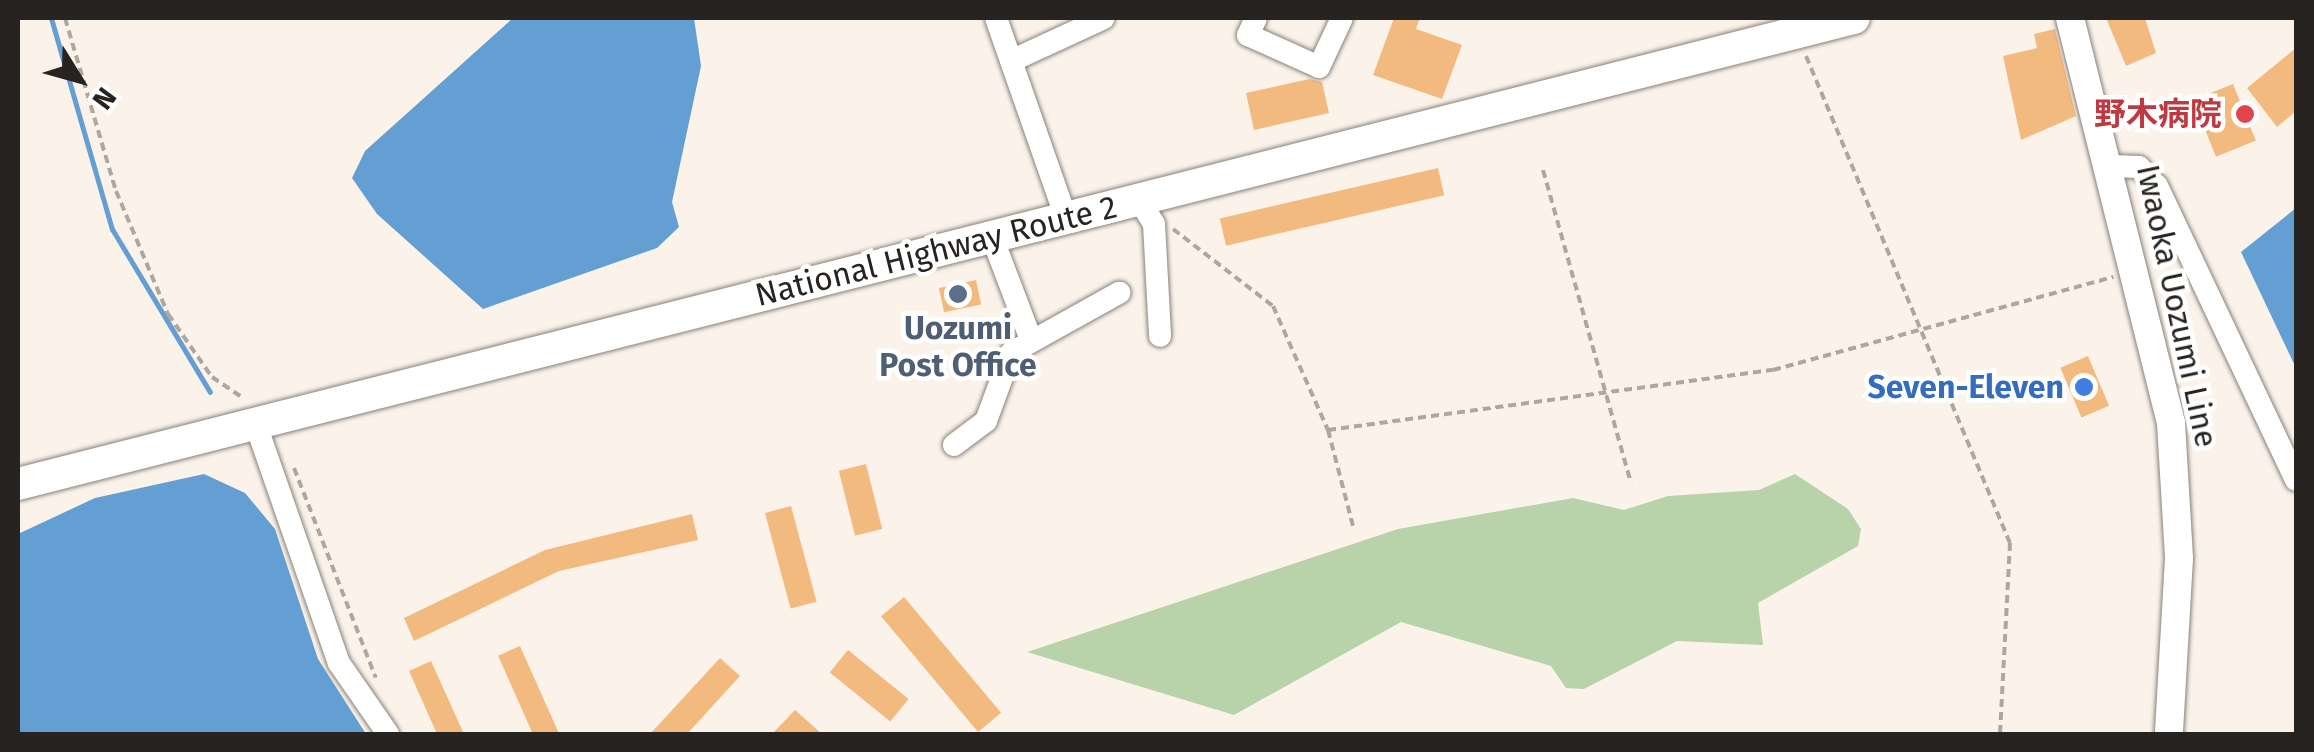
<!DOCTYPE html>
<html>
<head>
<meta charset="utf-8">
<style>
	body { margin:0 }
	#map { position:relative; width:2314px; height:752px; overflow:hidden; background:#fbf3ea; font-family:"Fira Sans","Noto Sans JP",sans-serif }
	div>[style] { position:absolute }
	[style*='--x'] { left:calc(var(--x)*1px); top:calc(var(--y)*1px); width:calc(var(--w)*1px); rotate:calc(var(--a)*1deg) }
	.green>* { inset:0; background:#b8d2aa }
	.water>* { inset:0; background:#639fd3 }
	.stream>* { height:5px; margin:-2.5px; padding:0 2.5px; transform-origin:2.5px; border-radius:2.5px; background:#639fd3 }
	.building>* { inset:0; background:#f3ba7f; transform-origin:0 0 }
	.path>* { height:4px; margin-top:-2px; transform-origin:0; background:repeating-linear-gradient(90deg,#ada7a0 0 8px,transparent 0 13px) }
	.roads { filter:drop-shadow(0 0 2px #888179) drop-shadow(0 0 2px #888179) }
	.minor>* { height:22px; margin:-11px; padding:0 11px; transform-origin:11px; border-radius:11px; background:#fff }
	.major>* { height:28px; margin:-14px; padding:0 14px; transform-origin:14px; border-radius:14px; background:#fff }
	.highway>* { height:32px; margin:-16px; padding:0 16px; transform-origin:16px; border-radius:16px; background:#fff }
	.dots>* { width:28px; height:28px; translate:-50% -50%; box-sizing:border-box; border:5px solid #fff; border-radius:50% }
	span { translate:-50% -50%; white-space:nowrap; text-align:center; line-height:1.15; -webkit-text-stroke:9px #fff; paint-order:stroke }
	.health-label { font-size:32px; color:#be3a42; font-weight:700 }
	.right { translate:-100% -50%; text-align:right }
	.street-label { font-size:32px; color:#272320 }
	.service-label { font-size:32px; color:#4e5e75; font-weight:700 }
	.shop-label { font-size:32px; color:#366cbe; font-weight:700 }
	.frame { position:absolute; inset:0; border:20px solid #272320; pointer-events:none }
	.north { position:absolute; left:30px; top:30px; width:100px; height:100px; -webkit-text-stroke:8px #fff; paint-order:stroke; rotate:127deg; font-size:28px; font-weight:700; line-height:40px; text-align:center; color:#272320 }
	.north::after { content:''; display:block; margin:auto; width:35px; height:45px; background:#272320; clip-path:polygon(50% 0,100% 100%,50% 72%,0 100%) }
</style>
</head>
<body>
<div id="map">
	<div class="green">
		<div style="clip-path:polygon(1795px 474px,1848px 509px,1861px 529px,1858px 546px,1758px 603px,1763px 645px,1677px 641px,1584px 689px,1566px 688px,1551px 666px,1401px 622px,1234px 715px,1027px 652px,1398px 529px,1573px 498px,1624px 510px,1668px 496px,1759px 490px)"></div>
	</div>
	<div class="water">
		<div style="clip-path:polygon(513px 18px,694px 18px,701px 66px,672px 202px,679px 227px,657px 248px,483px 309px,377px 214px,352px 178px,365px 151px)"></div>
		<div style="clip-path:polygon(2296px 208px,2296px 368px,2241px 252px)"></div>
		<div style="clip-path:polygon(204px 474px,245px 493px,275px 529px,318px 659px,366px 734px,18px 734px,18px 534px,95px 498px)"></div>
	</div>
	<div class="stream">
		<div style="--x:51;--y:18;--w:220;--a:73.9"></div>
		<div style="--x:112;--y:229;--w:190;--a:59"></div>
	</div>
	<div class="building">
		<div style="clip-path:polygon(1394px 18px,1420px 18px,1416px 29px,1462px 45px,1442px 99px,1373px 75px)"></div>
		<div style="clip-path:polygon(2106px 18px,2145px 18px,2156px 53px,2126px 66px)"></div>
		<div style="clip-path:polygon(2055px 29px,2076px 116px,2021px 140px,2003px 56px,2037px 48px,2034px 34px)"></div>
		<div style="clip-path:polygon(2296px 48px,2296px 111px,2277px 127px,2247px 88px)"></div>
		<div style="clip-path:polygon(1309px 79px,1322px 82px,1329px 113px,1254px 130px,1246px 93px)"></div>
		<div style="left:2233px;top:84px;width:61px;height:43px;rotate:68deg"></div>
		<div style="left:1438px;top:168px;width:28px;height:224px;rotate:77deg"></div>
		<div style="left:976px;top:280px;width:25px;height:38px;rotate:78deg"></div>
		<div style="left:2088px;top:356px;width:54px;height:30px;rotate:67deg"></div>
		<div style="left:866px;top:464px;width:67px;height:28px;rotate:76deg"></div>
		<div style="left:791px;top:506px;width:99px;height:27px;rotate:75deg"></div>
		<div style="clip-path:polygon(692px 514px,698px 540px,559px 571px,414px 641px,404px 618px,545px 550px)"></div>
		<div style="left:904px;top:597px;width:151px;height:30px;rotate:50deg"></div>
		<div style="left:520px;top:646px;width:97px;height:24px;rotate:66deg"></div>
		<div style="left:848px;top:650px;width:78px;height:29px;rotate:39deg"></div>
		<div style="clip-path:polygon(720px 658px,740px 676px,687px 734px,650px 734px)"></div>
		<div style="clip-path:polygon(431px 661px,464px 734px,437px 734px,409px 671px)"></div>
		<div style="clip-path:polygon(795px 710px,822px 734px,772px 734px)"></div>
	</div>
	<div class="path">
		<div style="--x:65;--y:18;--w:180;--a:73.6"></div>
		<div style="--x:116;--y:191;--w:134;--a:67.1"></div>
		<div style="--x:168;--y:314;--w:77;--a:55.1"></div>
		<div style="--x:212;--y:377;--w:34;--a:34"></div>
		<div style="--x:1806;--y:56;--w:528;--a:67.27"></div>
		<div style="--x:2010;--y:543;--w:191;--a:93"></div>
		<div style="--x:1543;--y:170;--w:325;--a:74.3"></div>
		<div style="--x:1173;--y:229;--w:126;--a:37.6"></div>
		<div style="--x:1273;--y:306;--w:136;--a:66.1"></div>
		<div style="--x:1328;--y:430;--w:449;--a:-7.7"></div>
		<div style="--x:1773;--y:370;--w:353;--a:-15.3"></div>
		<div style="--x:1328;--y:430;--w:99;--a:75.4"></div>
		<div style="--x:294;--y:468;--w:225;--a:68.7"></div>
	</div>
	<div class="roads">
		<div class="minor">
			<div style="--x:996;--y:18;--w:212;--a:70.7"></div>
			<div style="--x:1256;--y:18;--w:19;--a:115"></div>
			<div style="--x:1248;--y:35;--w:78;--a:24.3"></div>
			<div style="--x:1319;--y:67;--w:54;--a:-64.9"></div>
			<div style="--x:1011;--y:61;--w:102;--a:-24.8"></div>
			<div style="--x:2113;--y:166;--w:26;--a:2"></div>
			<div style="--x:2139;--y:167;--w:26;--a:47"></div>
			<div style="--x:2157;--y:186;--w:325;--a:64.7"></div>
			<div style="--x:1139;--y:200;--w:28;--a:58"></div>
			<div style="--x:1154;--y:224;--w:112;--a:86.9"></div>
			<div style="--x:992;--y:237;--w:107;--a:69.2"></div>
			<div style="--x:256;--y:425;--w:252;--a:70.8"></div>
			<div style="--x:339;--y:663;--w:86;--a:55.4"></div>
			<div style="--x:954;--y:445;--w:40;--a:-37"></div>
			<div style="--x:986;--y:421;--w:72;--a:-69.8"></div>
			<div style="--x:1011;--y:353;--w:124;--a:-29.1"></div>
		</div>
		<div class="major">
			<div style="--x:2070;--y:18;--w:417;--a:76"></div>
			<div style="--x:2171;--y:423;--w:135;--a:86.6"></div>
			<div style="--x:2179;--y:558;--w:176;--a:93.3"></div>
		</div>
		<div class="highway">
			<div style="--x:18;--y:484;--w:1894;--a:-14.24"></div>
		</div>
	</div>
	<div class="dots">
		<div style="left:2245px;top:114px;background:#e0444e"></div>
		<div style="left:958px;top:294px;background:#5c6f8a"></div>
		<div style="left:2084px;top:387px;background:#3f7fe0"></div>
	</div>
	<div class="health-label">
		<span class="right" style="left:2222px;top:114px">野木病院</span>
	</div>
	<div class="street-label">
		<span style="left:936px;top:251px;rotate:-14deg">National Highway Route 2</span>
		<span style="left:2177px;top:306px;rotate:78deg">Iwaoka Uozumi Line</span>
	</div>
	<div class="service-label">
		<span style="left:958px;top:347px">Uozumi<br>Post Office</span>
	</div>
	<div class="shop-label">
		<span class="right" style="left:2064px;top:387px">Seven-Eleven</span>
	</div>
	<div class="frame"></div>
	<div class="north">N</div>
</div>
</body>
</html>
